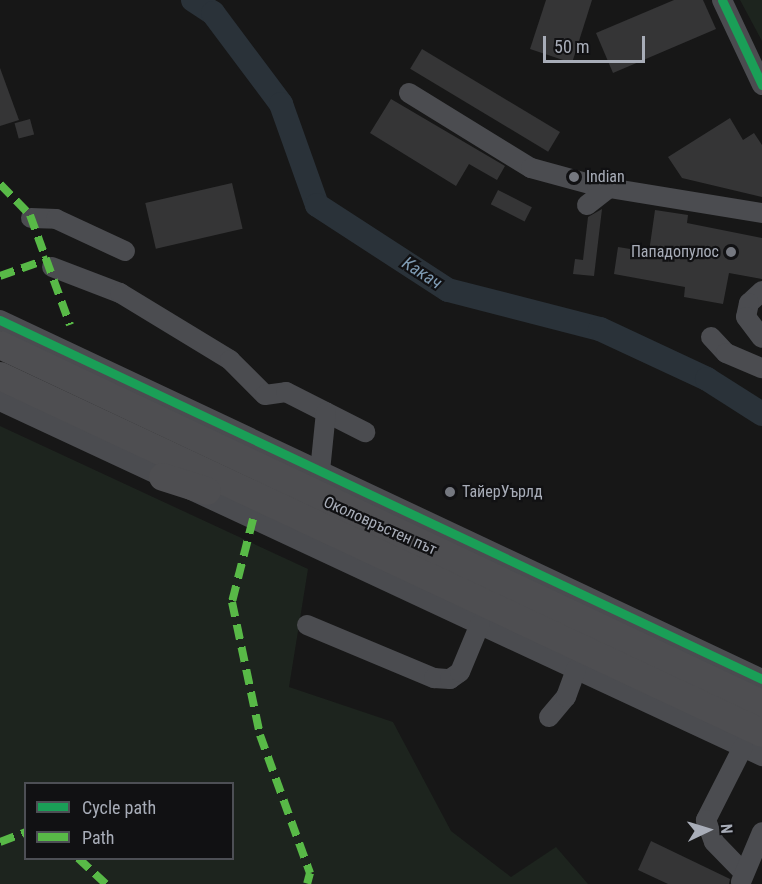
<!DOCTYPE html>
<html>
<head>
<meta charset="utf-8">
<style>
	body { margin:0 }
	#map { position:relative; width:762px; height:884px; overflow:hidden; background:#171717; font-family:"Roboto Condensed",sans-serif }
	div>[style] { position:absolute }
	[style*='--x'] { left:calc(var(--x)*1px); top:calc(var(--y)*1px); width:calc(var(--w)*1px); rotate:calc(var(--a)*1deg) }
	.green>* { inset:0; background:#1d241e }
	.river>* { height:24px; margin:-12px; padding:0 12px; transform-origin:12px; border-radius:12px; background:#2a3239 }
	.building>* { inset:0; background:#353536; transform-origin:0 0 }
	.minor>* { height:20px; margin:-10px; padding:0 10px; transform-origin:10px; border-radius:10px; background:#4b4c50 }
	.highway>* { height:28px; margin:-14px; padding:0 14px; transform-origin:14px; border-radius:14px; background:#4e4e51 }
	.quiet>* { height:8px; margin-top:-4px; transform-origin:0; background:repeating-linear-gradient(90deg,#58b947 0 15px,transparent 0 23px) }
	.cycleway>* { height:9px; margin:-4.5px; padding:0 4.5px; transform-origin:4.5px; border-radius:4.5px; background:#1a9f57 }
	.dots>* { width:16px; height:16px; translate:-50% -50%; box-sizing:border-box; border:3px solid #111113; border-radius:50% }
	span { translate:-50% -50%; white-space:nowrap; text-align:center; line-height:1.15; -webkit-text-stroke:4.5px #111113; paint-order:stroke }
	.poi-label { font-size:16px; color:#a8adb8 }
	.left { translate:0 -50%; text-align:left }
	.right { translate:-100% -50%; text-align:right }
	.street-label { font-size:16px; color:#a8adb8 }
	.water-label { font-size:18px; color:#7f9bb3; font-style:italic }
	.legend { position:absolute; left:24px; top:782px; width:210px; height:78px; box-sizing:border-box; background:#111113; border:2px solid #4d4f55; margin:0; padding:8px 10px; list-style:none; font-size:18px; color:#a8adb8 }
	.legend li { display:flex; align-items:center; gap:12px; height:30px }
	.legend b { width:30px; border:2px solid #4d4f55 }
	.north { position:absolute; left:678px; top:800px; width:60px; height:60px; -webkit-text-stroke:4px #111113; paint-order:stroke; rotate:86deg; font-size:16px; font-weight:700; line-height:24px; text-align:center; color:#a8adb8 }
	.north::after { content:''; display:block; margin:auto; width:21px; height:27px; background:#a8adb8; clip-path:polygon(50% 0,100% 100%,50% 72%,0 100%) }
	.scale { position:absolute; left:543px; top:36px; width:102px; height:27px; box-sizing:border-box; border:3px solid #a8adb8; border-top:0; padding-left:8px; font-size:18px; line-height:21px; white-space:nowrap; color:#a8adb8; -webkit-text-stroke:4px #111113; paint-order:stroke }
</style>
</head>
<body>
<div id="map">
	<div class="green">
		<div style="clip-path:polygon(740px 0,762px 0,762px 41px)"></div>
		<div style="clip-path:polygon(evenodd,0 426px,308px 569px,289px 687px,393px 722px,451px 831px,511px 877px,556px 847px,588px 884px,0 884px,0 426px,26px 784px,232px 784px,232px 858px,26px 858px,26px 784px)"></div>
	</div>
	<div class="river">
		<div style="--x:193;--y:0;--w:24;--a:33"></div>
		<div style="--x:213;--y:13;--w:114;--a:53.2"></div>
		<div style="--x:281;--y:104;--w:107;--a:70.4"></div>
		<div style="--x:317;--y:205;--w:156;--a:33"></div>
		<div style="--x:448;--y:290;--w:157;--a:14.4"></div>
		<div style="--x:600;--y:329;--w:118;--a:25"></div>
		<div style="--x:707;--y:379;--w:65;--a:32.5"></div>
	</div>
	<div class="building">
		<div style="clip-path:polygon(546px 0,592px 0,572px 63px,530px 49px)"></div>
		<div style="clip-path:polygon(674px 0,703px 0,716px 29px,613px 73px,596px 33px)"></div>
		<div style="left:422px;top:49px;width:161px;height:23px;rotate:31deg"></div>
		<div style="clip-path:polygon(0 68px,19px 120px,0 126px)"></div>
		<div style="clip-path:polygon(391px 99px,505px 166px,497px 180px,469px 164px,456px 186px,370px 133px)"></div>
		<div style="clip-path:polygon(730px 118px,743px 140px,754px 133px,762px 145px,762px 197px,682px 178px,668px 157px)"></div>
		<div style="left:30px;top:119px;width:16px;height:16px;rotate:75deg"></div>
		<div style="left:232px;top:183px;width:47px;height:89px;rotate:77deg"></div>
		<div style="left:498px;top:190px;width:38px;height:16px;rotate:27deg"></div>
		<div style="clip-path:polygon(602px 209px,594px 276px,573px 274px,575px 259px,583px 260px,588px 217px)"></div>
		<div style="clip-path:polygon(655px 210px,688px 215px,687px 223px,762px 238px,762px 279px,729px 273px,723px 304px,684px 297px,685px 287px,614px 274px,618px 247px,649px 252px)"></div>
		<div style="clip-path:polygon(651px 841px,730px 879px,729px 884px,668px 884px,638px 870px)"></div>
	</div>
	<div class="minor">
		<div style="--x:722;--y:0;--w:94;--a:64.8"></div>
		<div style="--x:409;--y:93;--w:143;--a:31.6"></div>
		<div style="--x:531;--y:168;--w:68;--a:15.3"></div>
		<div style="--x:597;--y:186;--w:167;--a:9.3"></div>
		<div style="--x:587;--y:205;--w:28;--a:-38"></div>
		<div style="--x:31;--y:218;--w:25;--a:2"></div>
		<div style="--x:56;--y:219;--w:76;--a:24.9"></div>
		<div style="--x:52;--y:267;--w:73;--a:20.9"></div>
		<div style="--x:120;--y:293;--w:129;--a:31.3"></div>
		<div style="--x:230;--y:360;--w:49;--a:45"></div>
		<div style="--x:265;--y:395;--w:21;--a:-8"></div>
		<div style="--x:286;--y:392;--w:89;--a:26.9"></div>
		<div style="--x:762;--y:291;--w:18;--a:137"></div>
		<div style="--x:749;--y:303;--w:14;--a:102"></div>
		<div style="--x:746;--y:317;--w:26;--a:53"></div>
		<div style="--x:0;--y:320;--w:842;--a:25.23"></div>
		<div style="--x:711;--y:337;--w:22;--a:47"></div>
		<div style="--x:726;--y:353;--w:39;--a:23"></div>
		<div style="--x:0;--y:401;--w:841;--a:24.98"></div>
		<div style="--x:320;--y:471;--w:59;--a:-84.2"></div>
		<div style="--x:307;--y:625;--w:138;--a:22.7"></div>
		<div style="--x:434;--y:678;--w:16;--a:4"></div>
		<div style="--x:450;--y:679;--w:12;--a:-35"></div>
		<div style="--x:460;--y:672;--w:52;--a:-67.4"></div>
		<div style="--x:549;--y:717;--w:26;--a:-50"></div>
		<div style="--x:566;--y:697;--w:30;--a:-70"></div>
		<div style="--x:743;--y:747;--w:82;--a:116.9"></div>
		<div style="--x:706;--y:820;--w:23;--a:70"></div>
		<div style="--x:714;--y:842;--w:43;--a:45.9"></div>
		<div style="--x:741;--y:882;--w:54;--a:-67.2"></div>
	</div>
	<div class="highway">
		<div style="--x:0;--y:345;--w:842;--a:25.23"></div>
		<div style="--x:0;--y:376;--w:841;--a:25.1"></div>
		<div style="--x:163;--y:477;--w:46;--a:17.7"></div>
	</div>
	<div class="quiet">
		<div style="--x:0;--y:184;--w:43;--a:45.9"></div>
		<div style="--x:30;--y:215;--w:117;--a:70"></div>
		<div style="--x:0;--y:276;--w:51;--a:-19.5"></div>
		<div style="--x:253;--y:519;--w:86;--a:104.2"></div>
		<div style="--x:232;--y:602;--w:136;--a:78.1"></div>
		<div style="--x:260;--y:735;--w:147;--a:70.1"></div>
		<div style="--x:310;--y:873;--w:11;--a:105"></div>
		<div style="--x:0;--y:842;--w:28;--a:-21"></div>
		<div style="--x:78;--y:858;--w:38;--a:43"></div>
	</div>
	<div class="cycleway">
		<div style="--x:722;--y:0;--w:94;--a:64.8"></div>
		<div style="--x:0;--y:320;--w:842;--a:25.23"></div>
	</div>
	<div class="dots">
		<div style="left:574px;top:177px;background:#757880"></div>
		<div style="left:731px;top:252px;background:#757880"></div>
		<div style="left:450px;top:492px;background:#757880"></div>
	</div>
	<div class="poi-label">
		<span class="left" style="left:586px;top:177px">Indian</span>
		<span class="right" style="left:719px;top:252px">Пападопулос</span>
		<span class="left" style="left:462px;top:492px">ТайерУърлд</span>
	</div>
	<div class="street-label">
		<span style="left:380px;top:526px;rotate:24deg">Околовръстен път</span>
	</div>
	<div class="water-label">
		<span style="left:422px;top:273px;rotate:33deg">Какач</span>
	</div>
	<ul class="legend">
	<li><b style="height:8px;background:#1a9f57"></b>Cycle path</li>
	<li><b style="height:8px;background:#58b947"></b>Path</li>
	</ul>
	<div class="north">N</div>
	<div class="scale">50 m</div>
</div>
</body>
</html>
